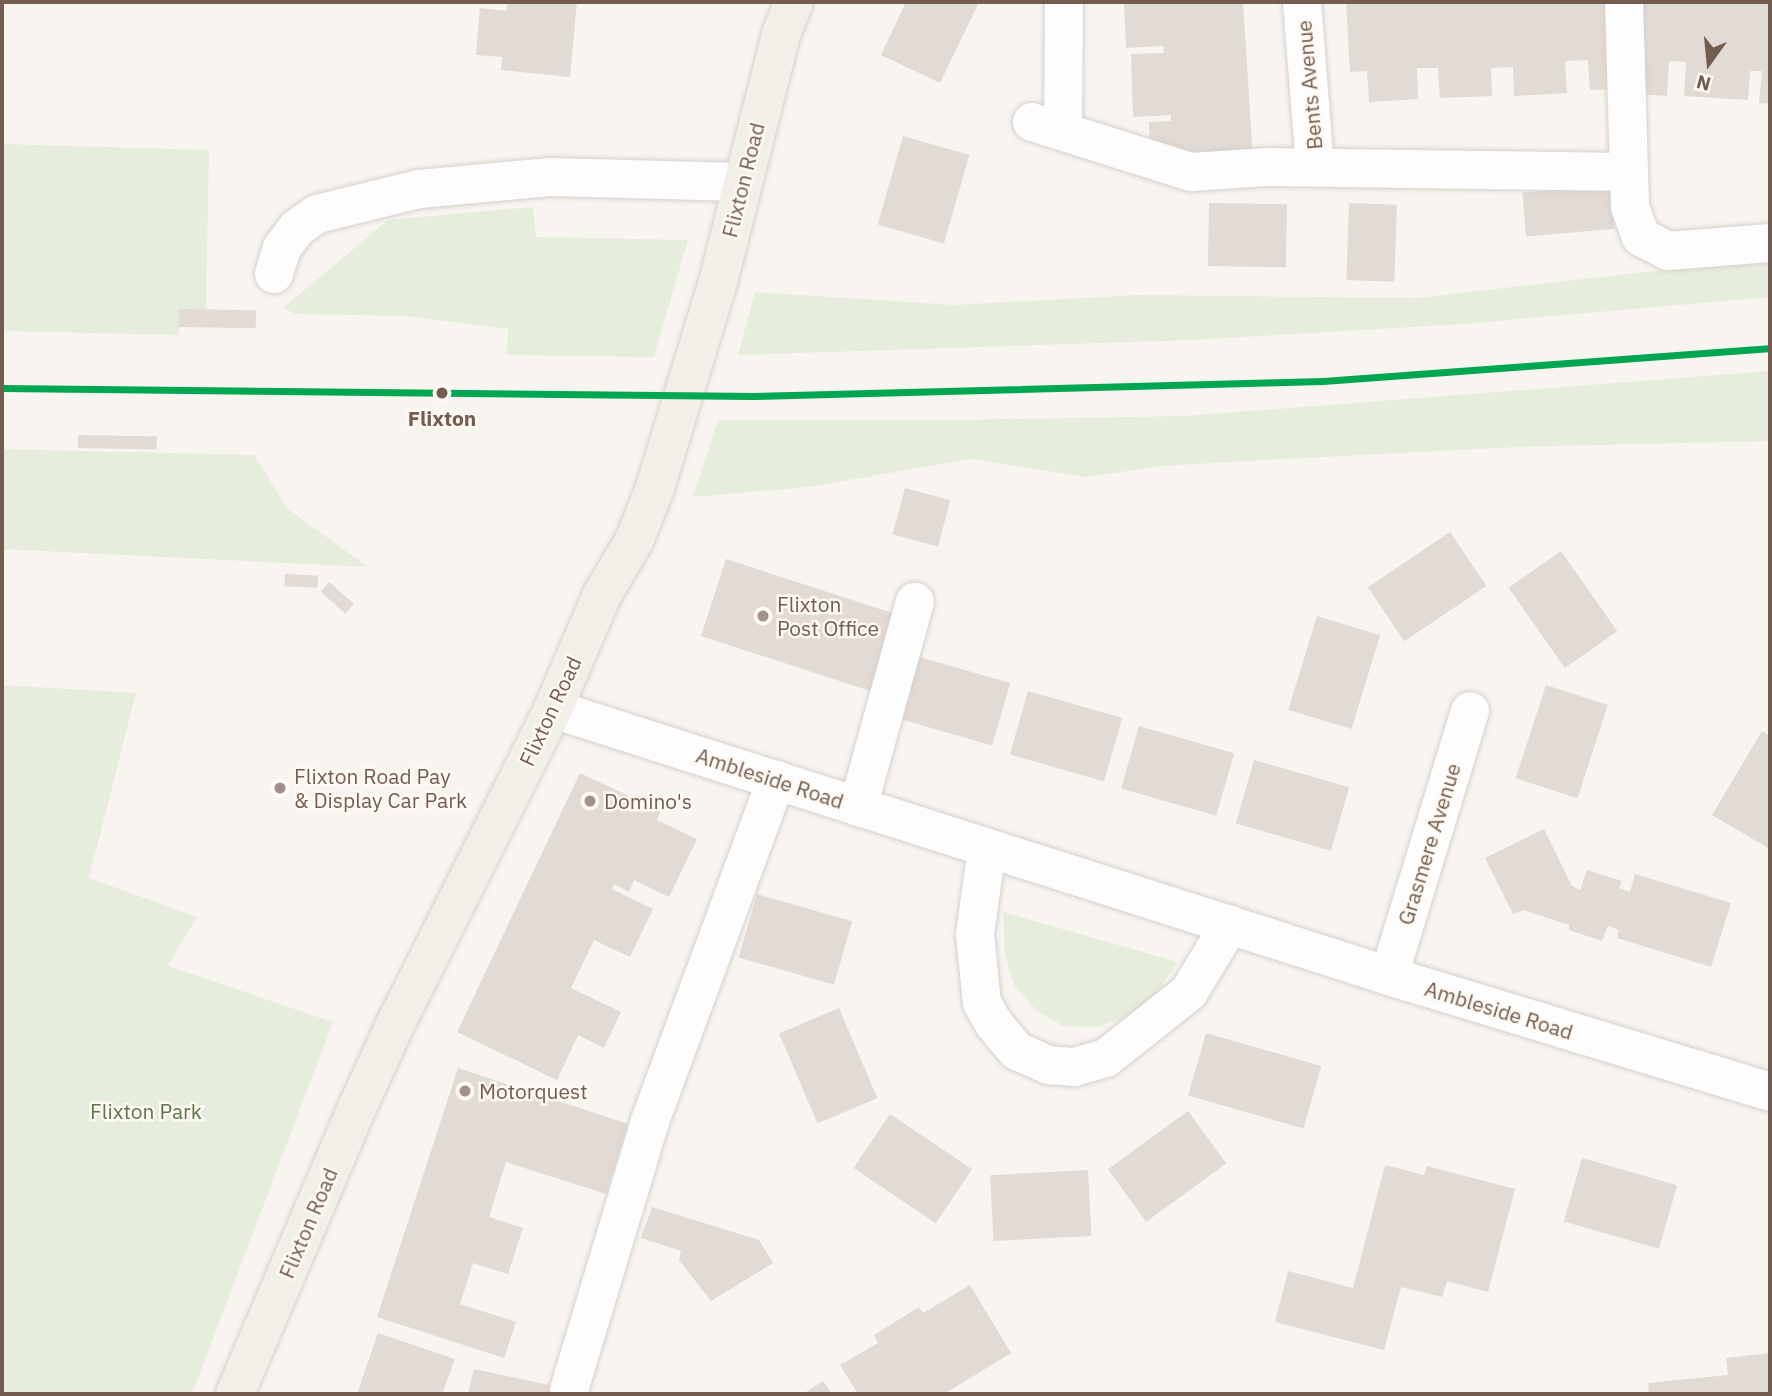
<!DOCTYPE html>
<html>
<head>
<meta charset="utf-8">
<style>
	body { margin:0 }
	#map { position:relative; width:1772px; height:1396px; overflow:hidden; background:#f8f4f0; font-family:"IBM Plex Sans",sans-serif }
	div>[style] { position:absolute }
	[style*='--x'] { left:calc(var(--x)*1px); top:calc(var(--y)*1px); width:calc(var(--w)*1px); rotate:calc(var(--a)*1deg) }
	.green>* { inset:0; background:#e7eddc }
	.building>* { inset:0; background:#e1dad5; transform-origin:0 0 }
	.roads { filter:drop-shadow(0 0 2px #d6d0cb) drop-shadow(0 0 2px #d6d0cb) }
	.minor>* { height:38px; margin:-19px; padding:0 19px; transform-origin:19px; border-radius:19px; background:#fefdfd }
	.major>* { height:38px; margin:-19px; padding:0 19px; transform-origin:19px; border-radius:19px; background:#f2eee8 }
	.rail-1>* { height:7px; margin:-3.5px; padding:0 3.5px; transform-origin:3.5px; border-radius:3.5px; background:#00a651 }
	.dots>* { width:19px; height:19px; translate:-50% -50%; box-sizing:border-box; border:4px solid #fef9f3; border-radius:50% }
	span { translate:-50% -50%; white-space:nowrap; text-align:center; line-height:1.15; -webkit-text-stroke:5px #fef9f3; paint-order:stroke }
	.street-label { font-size:21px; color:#745c51 }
	.stop-label { font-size:21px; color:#745c51; font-weight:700 }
	.poi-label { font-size:21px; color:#745c51 }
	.left { translate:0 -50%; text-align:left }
	.park-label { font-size:21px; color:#5b784a }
	.frame { position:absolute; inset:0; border:4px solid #745c51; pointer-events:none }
	.north { position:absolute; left:1674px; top:28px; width:70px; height:70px; -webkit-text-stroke:5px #fef9f3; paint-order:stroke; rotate:195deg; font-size:19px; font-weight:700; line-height:28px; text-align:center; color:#745c51 }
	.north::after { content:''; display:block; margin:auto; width:24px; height:32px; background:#745c51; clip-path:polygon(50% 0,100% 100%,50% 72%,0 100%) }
</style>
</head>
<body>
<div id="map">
	<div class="green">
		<div style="clip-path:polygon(2px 144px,209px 150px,206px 310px,179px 309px,179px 335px,2px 331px)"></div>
		<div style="clip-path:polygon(533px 207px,536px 237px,688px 240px,654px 357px,507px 355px,508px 329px,407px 316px,296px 314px,283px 308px,388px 220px)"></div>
		<div style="clip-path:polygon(1770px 258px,1770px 297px,1462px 324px,1194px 340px,738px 355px,755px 292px,954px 305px,1138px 295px,1416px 298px)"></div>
		<div style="clip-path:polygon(1770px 371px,1770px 441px,1518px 447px,1248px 461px,1162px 466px,1086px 477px,971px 459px,808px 487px,693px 497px,718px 420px,953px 420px,1184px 416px)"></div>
		<div style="clip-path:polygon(2px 449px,254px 455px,288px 509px,368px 567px,2px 549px)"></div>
		<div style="clip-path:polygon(2px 685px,136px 693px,89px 878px,197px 917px,168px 966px,333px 1022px,192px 1394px,2px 1394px)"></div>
		<div style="clip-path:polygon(1003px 912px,1178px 962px,1158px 991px,1136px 1013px,1097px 1027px,1063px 1026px,1036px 1010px,1014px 985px,1005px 954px)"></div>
	</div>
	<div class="building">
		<div style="clip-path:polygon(507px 2px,577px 2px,570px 77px,501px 70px,502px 57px,476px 55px,480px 8px,507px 11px)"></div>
		<div style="clip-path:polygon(906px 2px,979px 2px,940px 83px,881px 55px)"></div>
		<div style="clip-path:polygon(1124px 2px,1243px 2px,1253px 159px,1150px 150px,1149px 122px,1171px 121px,1171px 115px,1133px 117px,1131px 54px,1164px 53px,1163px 46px,1126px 48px)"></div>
		<div style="clip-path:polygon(1346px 2px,1610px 2px,1615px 89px,1590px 90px,1588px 60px,1565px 61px,1567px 93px,1514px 96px,1513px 67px,1491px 68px,1492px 96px,1440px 98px,1438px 68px,1417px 68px,1418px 99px,1369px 102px,1367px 71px,1350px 72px)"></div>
		<div style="clip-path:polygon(1644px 2px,1770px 2px,1770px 104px,1759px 103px,1762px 71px,1750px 71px,1748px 100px,1684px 96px,1686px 62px,1669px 61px,1667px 96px,1637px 94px)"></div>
		<div style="left:903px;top:136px;width:69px;height:92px;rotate:16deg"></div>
		<div style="left:1611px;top:185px;width:44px;height:89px;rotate:85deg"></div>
		<div style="left:1209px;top:203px;width:78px;height:63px;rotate:1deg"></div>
		<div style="left:1349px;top:203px;width:48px;height:77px;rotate:2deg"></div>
		<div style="left:179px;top:309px;width:77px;height:18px;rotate:1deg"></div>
		<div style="left:78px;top:435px;width:79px;height:13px;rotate:1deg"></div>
		<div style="left:905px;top:488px;width:47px;height:48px;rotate:15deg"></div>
		<div style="left:1450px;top:532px;width:65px;height:99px;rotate:56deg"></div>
		<div style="left:1561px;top:551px;width:98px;height:64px;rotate:55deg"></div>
		<div style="left:726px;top:559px;width:183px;height:81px;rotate:18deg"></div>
		<div style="left:285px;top:574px;width:33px;height:12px;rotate:3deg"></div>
		<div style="left:329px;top:582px;width:33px;height:13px;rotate:41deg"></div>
		<div style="left:1317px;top:616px;width:66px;height:98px;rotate:17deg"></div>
		<div style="left:916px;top:656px;width:98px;height:65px;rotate:16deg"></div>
		<div style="left:1546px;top:685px;width:65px;height:98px;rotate:18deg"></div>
		<div style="left:1028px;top:691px;width:98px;height:66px;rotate:16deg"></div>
		<div style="left:1139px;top:726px;width:99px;height:65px;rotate:16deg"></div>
		<div style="clip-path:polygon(1762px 731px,1770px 736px,1768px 848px,1712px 815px)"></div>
		<div style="left:1254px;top:760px;width:99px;height:66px;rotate:16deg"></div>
		<div style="clip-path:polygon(580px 773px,661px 811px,657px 820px,697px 839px,669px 897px,634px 880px,629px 892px,614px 884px,612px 889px,653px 909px,630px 957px,594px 940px,571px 988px,621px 1012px,604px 1048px,578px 1035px,557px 1080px,457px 1032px)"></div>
		<div style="clip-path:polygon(1544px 829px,1572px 886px,1580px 890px,1587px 870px,1622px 881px,1619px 888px,1630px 892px,1635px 874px,1731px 903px,1711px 967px,1617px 938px,1619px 930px,1608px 926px,1602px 941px,1569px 930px,1569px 925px,1523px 910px,1513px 914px,1485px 858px)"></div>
		<div style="left:757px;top:894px;width:99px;height:66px;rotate:16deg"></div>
		<div style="left:839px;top:1008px;width:98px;height:65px;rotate:67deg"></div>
		<div style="left:1206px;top:1033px;width:120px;height:65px;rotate:16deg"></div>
		<div style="clip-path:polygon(458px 1068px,628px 1124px,606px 1194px,506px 1162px,489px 1217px,523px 1228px,508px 1274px,473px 1263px,460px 1304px,516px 1322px,504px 1358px,377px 1317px)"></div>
		<div style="left:1188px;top:1111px;width:65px;height:99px;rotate:54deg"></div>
		<div style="left:890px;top:1114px;width:99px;height:65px;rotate:34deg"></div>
		<div style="left:1582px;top:1158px;width:99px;height:66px;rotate:16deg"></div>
		<div style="clip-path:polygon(1385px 1165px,1424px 1175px,1427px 1166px,1515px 1189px,1488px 1292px,1447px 1281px,1442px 1297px,1401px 1287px,1384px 1350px,1275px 1322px,1288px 1271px,1353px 1288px)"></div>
		<div style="left:1088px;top:1170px;width:66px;height:98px;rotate:87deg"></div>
		<div style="clip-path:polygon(652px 1207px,759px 1240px,773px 1263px,711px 1301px,679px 1260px,681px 1251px,641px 1238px)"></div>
		<div style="clip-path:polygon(970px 1285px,1011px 1353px,944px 1394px,858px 1394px,840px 1365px,878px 1343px,874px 1335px,919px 1307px,923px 1313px)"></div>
		<div style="clip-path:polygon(378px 1333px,455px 1359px,442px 1394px,357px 1394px)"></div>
		<div style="clip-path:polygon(1770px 1353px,1770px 1394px,1649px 1394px,1648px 1383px,1728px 1375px,1726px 1358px)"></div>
		<div style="clip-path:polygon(474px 1369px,585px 1393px,585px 1394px,468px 1394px)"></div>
		<div style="clip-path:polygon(823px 1381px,832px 1394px,803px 1394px)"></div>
	</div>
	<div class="roads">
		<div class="minor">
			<div style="--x:1302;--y:2;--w:166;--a:85.5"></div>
			<div style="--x:1624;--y:2;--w:205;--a:88.3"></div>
			<div style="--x:1630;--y:207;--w:32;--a:70"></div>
			<div style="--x:1641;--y:237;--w:30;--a:27"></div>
			<div style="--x:1668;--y:251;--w:102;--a:-4.5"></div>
			<div style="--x:1032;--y:122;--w:167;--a:17.5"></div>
			<div style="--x:1191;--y:172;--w:76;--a:-3.8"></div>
			<div style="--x:1267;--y:167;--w:362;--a:0.8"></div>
			<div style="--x:1063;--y:130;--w:128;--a:-89.6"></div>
			<div style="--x:274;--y:274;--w:27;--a:-73"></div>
			<div style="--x:282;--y:248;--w:25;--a:-53"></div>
			<div style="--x:297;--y:228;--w:24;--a:-35"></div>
			<div style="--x:317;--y:214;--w:105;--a:-13.8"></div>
			<div style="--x:419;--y:189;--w:132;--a:-5.2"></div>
			<div style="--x:550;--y:177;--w:191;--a:1.5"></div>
			<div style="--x:553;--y:709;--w:878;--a:17.71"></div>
			<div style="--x:1389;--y:976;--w:398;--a:16.9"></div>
			<div style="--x:858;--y:807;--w:213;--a:-74.5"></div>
			<div style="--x:987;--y:848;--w:88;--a:97.9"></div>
			<div style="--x:975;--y:935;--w:68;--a:84.1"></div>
			<div style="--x:982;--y:1003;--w:24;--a:60"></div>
			<div style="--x:994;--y:1024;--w:35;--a:50"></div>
			<div style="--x:1017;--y:1051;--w:35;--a:24"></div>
			<div style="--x:1049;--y:1065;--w:25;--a:5"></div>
			<div style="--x:1074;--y:1067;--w:33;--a:-16"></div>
			<div style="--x:1106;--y:1058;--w:106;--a:-38.5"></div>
			<div style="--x:1189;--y:992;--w:79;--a:-58.9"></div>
			<div style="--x:1389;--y:976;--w:277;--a:-73"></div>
			<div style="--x:569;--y:1390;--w:281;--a:-73.2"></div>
			<div style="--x:650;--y:1121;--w:364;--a:-69.7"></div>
		</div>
		<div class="major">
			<div style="--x:235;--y:1394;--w:311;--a:-66.9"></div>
			<div style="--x:357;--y:1108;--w:94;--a:-65.4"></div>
			<div style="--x:396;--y:1023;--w:351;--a:-63.4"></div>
			<div style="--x:553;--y:709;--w:124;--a:-66.7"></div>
			<div style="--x:602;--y:595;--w:65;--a:-59.5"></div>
			<div style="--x:635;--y:539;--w:55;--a:-68.6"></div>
			<div style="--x:655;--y:488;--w:215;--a:-73"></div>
			<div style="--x:718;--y:282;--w:256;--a:-75.7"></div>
			<div style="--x:781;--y:34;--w:35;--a:-68"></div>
		</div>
	</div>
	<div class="rail-1">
		<div style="--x:2;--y:388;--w:752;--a:0.61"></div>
		<div style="--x:754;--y:396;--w:569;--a:-1.51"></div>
		<div style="--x:1323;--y:381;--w:448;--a:-4.2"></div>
	</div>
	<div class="dots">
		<div style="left:442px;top:393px;background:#745c51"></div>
		<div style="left:763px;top:616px;background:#a29189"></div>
		<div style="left:280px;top:788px;background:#a29189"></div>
		<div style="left:590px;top:801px;background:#a29189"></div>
		<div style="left:465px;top:1091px;background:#a29189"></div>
	</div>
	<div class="street-label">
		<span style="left:1309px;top:85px;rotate:-95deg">Bents Avenue</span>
		<span style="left:743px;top:180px;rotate:-76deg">Flixton Road</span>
		<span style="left:550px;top:711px;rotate:-65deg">Flixton Road</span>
		<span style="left:770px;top:778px;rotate:18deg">Ambleside Road</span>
		<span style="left:1429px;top:844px;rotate:-73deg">Grasmere Avenue</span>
		<span style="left:1499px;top:1010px;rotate:17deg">Ambleside Road</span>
		<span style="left:308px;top:1223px;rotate:-67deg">Flixton Road</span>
	</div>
	<div class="stop-label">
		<span style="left:442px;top:418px">Flixton</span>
	</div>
	<div class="poi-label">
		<span class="left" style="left:777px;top:616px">Flixton<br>Post Office</span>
		<span class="left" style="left:294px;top:788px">Flixton Road Pay<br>&amp; Display Car Park</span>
		<span class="left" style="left:604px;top:801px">Domino's</span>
		<span class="left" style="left:479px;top:1091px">Motorquest</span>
	</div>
	<div class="park-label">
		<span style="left:146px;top:1111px">Flixton Park</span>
	</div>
	<div class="frame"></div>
	<div class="north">N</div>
</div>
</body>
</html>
